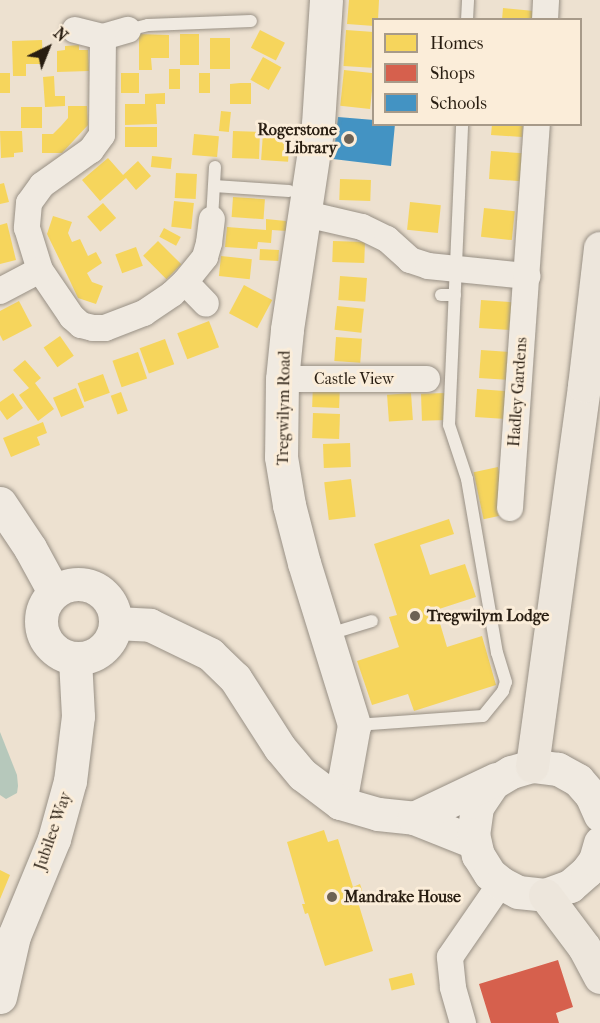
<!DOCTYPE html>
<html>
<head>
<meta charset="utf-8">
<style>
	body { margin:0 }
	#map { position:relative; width:600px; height:1023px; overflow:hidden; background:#ede1d0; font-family:"IM FELL French Canon",serif }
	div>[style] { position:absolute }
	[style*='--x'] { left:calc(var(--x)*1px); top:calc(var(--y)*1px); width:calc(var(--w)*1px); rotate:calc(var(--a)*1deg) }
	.water>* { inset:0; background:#b6c8bb }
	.homes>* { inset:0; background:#f6d55c; transform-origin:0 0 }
	.shops>* { inset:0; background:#d6604d }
	.schools>* { inset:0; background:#4393c3 }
	.roads { filter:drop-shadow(0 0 2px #989085) drop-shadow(0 0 2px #989085) }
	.lane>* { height:12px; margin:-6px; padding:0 6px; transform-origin:6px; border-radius:6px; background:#f0eae1 }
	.street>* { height:26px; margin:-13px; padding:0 13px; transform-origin:13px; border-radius:13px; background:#f0eae1 }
	.secondary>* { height:33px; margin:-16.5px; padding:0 16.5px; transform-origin:16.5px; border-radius:16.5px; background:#f0eae1 }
	.secondary>.ring { margin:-16.5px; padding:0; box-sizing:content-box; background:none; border:33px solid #f0eae1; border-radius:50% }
	.primary>* { height:33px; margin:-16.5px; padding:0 16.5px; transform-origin:16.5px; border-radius:16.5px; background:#ede6dc }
	.dots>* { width:16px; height:16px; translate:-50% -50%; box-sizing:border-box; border:3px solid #fbedd9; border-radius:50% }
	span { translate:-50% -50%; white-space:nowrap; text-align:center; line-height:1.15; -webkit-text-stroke:6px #fbedd9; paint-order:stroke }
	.poi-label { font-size:16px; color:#281d11; font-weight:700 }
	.right { translate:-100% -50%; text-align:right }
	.left { translate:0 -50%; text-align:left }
	.street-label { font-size:16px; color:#281d11 }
	.legend { position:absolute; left:372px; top:18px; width:210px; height:108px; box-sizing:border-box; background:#fbedd9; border:2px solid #a79a89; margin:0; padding:8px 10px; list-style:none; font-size:18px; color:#281d11 }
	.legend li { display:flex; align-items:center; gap:12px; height:30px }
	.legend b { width:30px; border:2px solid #a79a89 }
	.north { position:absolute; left:18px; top:18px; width:60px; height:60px; -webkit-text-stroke:4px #fbedd9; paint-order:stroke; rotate:43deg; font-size:16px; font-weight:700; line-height:24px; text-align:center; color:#281d11 }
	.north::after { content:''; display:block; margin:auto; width:21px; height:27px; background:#281d11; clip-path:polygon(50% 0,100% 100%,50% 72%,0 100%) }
</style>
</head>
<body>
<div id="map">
	<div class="water">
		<div style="clip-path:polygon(0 732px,17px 775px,18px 786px,17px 793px,6px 799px,0 795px)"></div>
	</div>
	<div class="homes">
		<div style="clip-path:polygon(349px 0,379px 0,378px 20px,374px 20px,374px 26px,347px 24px)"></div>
		<div style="clip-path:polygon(503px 8px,534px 11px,533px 20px,502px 20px)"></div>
		<div style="left:260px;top:30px;width:28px;height:20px;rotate:27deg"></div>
		<div style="left:346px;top:30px;width:28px;height:36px;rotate:4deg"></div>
		<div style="clip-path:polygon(139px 34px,169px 35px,169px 58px,151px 58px,152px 70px,139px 70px)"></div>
		<div style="left:180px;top:34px;width:19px;height:31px"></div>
		<div style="left:210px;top:38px;width:20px;height:31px"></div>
		<div style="clip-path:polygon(42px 40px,43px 64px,26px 64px,26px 76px,13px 76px,12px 41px)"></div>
		<div style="clip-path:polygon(79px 45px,79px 50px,88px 50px,89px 71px,57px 72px,57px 51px,65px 50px,65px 46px)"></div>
		<div style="left:263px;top:57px;width:21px;height:26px;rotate:29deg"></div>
		<div style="left:169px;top:69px;width:11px;height:20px"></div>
		<div style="left:344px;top:70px;width:30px;height:36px;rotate:6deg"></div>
		<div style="left:0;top:73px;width:10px;height:20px"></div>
		<div style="left:121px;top:73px;width:18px;height:20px"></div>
		<div style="left:199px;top:73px;width:11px;height:20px"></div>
		<div style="clip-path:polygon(54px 76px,55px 96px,65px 96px,65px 106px,45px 107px,43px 77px)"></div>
		<div style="clip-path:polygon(240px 83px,251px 83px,251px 104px,230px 104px,230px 84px)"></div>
		<div style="clip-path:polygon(165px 93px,165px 104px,156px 104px,157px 124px,125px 125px,125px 104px,145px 104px,145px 94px)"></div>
		<div style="clip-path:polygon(68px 106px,87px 106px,88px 125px,62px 153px,42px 153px,42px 134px,53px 134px,61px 126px,68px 118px)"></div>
		<div style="left:21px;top:107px;width:21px;height:21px"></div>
		<div style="left:221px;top:111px;width:10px;height:20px;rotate:6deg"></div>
		<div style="clip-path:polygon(492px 124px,523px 124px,522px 137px,491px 135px)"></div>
		<div style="left:157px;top:127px;width:20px;height:32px;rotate:90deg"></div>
		<div style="clip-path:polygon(0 131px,22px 131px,23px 152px,14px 153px,14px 157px,1px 158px)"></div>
		<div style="left:233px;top:131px;width:27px;height:27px;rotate:2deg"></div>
		<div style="left:263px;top:133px;width:27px;height:27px;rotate:4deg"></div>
		<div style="left:194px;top:134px;width:25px;height:21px;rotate:5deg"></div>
		<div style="left:491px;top:151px;width:32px;height:28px;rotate:4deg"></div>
		<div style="left:152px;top:156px;width:20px;height:11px;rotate:6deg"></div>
		<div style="clip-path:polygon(108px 158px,123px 175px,138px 161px,151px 176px,136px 190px,126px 178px,100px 201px,82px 180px)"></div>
		<div style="left:176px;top:173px;width:21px;height:25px;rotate:3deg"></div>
		<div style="left:340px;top:179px;width:31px;height:21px;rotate:2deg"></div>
		<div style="clip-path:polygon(4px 183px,9px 202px,0 204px,0 184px)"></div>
		<div style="left:233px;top:197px;width:32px;height:20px;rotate:4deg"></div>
		<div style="left:174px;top:201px;width:20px;height:26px;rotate:6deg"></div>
		<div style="left:410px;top:202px;width:31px;height:28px;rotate:6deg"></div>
		<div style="left:103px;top:203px;width:20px;height:21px;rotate:49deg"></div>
		<div style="left:484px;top:208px;width:31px;height:29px;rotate:6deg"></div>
		<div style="clip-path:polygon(53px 216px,72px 222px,68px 233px,72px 242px,80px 239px,88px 256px,96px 252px,102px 263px,87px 273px,92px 282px,103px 286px,96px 304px,78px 298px,70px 281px,47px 234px)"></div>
		<div style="clip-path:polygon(266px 219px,286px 221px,286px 231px,272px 230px,271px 243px,258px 242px,257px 249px,225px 247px,227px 227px,266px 230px)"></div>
		<div style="clip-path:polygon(7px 223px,16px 260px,0 264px,0 225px)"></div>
		<div style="left:164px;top:228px;width:19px;height:10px;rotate:28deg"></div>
		<div style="left:158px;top:241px;width:33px;height:21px;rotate:45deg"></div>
		<div style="left:333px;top:241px;width:32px;height:21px;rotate:2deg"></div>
		<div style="left:136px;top:247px;width:20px;height:22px;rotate:70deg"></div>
		<div style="left:260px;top:249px;width:19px;height:11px;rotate:3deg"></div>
		<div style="left:221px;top:256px;width:31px;height:20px;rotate:6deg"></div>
		<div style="left:340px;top:276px;width:27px;height:24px;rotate:4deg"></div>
		<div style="left:244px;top:285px;width:32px;height:32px;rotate:28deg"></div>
		<div style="left:481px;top:300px;width:32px;height:28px;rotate:4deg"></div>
		<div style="clip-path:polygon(19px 301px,32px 326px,3px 341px,0 335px,0 311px)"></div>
		<div style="left:337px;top:306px;width:27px;height:24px;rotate:6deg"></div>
		<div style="left:209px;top:321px;width:28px;height:34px;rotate:69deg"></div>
		<div style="left:60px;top:336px;width:24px;height:20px;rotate:55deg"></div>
		<div style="left:336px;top:337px;width:26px;height:24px;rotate:4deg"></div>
		<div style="left:165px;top:339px;width:27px;height:27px;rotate:70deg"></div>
		<div style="left:481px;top:350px;width:31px;height:28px;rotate:4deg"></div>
		<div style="left:138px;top:352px;width:28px;height:27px;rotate:71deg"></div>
		<div style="clip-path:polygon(25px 360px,41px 378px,35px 383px,54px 409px,38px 421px,19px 395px,29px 388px,13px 370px)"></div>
		<div style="left:103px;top:374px;width:20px;height:27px;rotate:70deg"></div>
		<div style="left:313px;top:383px;width:27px;height:24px;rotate:2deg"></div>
		<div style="left:76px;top:388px;width:21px;height:25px;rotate:67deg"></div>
		<div style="left:477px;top:389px;width:31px;height:28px;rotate:4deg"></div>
		<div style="left:121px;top:392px;width:20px;height:11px;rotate:70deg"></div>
		<div style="clip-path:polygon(13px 393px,23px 408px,7px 420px,0 410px,0 402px)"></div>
		<div style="left:411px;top:393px;width:27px;height:24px;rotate:86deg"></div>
		<div style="left:446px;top:393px;width:27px;height:25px;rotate:88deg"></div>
		<div style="left:313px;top:413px;width:27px;height:25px;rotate:2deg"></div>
		<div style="clip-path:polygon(43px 422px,47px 433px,37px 437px,40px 445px,11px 457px,3px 438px)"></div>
		<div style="left:350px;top:443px;width:24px;height:27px;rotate:88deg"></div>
		<div style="left:498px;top:467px;width:48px;height:25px;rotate:78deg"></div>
		<div style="left:351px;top:479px;width:38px;height:27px;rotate:83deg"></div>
		<div style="clip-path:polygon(449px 519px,454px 534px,420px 545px,430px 575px,465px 564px,476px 597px,436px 610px,447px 647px,482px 636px,496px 685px,414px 711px,408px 694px,372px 705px,357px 661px,399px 647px,389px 617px,397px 615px,374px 544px)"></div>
		<div style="clip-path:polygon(324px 830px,328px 842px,338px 839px,353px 887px,360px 884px,364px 896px,357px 899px,373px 951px,325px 966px,308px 913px,305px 914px,302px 904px,305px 904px,287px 842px)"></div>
		<div style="clip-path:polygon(0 870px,10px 875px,0 899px)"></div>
		<div style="left:412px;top:973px;width:12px;height:24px;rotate:76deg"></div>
	</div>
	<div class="shops">
		<div style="clip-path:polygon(558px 960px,573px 1007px,556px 1013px,559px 1023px,491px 1023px,479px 984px)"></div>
	</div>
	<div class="schools">
		<div style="clip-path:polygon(338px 117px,374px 120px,374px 124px,395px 124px,391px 166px,333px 159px)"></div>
	</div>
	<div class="roads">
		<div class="lane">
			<div style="--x:467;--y:20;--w:20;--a:-87"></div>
			<div style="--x:128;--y:30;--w:21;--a:-14"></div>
			<div style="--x:148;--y:25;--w:103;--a:-2.2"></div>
			<div style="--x:214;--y:186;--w:75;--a:3.8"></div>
			<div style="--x:212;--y:219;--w:52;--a:-86.7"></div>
			<div style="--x:441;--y:295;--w:14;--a:0"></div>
			<div style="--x:326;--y:635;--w:48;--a:-16.9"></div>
			<div style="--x:356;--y:725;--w:127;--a:-4.1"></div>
			<div style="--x:483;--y:716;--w:32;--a:-51"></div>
			<div style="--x:503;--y:691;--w:9;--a:-72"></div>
			<div style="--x:506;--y:682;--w:30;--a:-107"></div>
			<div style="--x:497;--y:653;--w:177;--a:-99.8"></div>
			<div style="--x:467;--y:479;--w:57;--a:-108.4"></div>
			<div style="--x:449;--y:425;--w:301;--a:-87.5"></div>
		</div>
		<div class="street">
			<div style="--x:545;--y:20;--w:20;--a:-87"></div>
			<div style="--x:75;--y:30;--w:29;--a:14"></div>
			<div style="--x:103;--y:37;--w:26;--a:-16"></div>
			<div style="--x:103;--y:37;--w:98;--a:90.6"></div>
			<div style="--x:102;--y:135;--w:19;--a:126"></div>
			<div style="--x:91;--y:150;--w:60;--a:144.5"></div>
			<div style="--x:42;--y:185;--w:22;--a:126"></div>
			<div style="--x:29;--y:203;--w:25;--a:95"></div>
			<div style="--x:27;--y:228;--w:44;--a:72.8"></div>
			<div style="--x:40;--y:270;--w:57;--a:55.8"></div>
			<div style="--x:72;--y:317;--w:12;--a:42"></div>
			<div style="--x:81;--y:325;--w:12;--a:14"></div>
			<div style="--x:93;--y:328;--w:12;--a:0"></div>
			<div style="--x:105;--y:328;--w:42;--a:-21"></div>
			<div style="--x:144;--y:313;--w:34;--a:-34"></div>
			<div style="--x:172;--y:294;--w:18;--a:-43"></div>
			<div style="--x:185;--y:282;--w:32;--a:-51"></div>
			<div style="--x:205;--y:257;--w:15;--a:-74"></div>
			<div style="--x:209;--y:243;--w:24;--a:-83"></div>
			<div style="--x:306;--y:214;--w:57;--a:13.1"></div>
			<div style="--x:362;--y:227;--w:28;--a:26"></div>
			<div style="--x:387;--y:239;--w:31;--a:42"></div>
			<div style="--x:410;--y:260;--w:19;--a:18"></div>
			<div style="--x:428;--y:266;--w:100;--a:5.8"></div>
			<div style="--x:185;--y:282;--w:30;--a:46"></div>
			<div style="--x:0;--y:291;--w:45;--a:-27.7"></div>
			<div style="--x:282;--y:379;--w:145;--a:0"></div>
			<div style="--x:510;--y:508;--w:385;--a:-86"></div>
			<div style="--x:463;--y:1023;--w:37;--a:-106"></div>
			<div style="--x:453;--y:987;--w:30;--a:-96"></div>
			<div style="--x:450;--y:957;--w:90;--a:-55.4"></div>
		</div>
		<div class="secondary">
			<div style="--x:326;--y:0;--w:124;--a:93.7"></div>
			<div style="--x:318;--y:124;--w:208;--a:98.6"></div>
			<div style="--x:287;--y:330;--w:49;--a:95.8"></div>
			<div style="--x:282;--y:379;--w:78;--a:90.7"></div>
			<div style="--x:281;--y:457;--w:49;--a:80.5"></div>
			<div style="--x:289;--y:505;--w:60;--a:75.5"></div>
			<div style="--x:304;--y:563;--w:170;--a:72.8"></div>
			<div style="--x:354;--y:725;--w:79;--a:100.2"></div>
			<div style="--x:0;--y:503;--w:54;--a:56.3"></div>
			<div style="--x:30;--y:548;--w:50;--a:61.4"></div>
			<div class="ring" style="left:41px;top:584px;width:41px;height:41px"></div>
			<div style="--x:115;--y:623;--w:35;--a:3"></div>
			<div style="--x:150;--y:625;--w:67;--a:25.8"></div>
			<div style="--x:210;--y:654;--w:35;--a:44"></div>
			<div style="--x:235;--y:678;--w:83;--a:57.3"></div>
			<div style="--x:280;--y:748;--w:35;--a:50"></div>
			<div style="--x:303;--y:775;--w:46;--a:37.1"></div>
			<div style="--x:340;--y:803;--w:40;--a:16"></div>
			<div style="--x:378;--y:814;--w:36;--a:6"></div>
			<div style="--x:414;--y:818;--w:65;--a:21.8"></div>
			<div style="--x:600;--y:815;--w:22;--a:-114"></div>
			<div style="--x:591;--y:795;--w:20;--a:-131"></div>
			<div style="--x:578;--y:780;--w:23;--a:-151"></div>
			<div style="--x:558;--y:769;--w:26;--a:-173"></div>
			<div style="--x:532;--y:766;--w:22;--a:164"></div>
			<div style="--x:511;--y:772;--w:21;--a:149"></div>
			<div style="--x:493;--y:783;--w:29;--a:124"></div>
			<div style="--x:477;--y:807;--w:27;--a:98"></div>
			<div style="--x:473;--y:834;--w:22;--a:77"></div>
			<div style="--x:478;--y:855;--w:22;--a:58"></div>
			<div style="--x:490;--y:874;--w:14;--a:39"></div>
			<div style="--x:501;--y:883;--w:19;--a:28"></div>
			<div style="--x:518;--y:892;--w:27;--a:6"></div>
			<div style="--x:545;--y:895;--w:27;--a:-20"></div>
			<div style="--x:570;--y:886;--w:23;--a:-41"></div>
			<div style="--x:587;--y:871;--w:14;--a:-54"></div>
			<div style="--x:595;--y:860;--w:18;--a:-74"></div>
			<div style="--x:414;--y:818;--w:91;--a:-25.4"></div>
			<div style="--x:0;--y:997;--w:63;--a:-77.1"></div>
			<div style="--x:14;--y:936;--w:105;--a:-67.6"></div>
			<div style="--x:54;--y:839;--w:60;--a:-74.6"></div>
			<div style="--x:70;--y:781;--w:65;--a:-83"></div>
			<div style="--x:78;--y:716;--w:57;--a:-93"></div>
		</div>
		<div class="primary">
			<div style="--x:532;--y:766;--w:384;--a:-82.2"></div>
			<div style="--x:584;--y:386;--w:139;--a:-83.4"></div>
			<div style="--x:545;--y:895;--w:65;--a:53.1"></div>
			<div style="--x:584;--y:947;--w:34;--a:62"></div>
		</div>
	</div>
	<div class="dots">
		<div style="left:349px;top:139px;background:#6d6254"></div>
		<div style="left:415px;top:616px;background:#6d6254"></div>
		<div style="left:332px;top:897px;background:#6d6254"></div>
	</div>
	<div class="poi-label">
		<span class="right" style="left:337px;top:139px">Rogerstone<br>Library</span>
		<span class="left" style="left:427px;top:616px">Tregwilym Lodge</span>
		<span class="left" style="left:344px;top:897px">Mandrake House</span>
	</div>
	<div class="street-label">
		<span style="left:354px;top:379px">Castle View</span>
		<span style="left:518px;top:392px;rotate:-86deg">Hadley Gardens</span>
		<span style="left:284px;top:408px;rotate:-89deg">Tregwilym Road</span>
		<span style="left:53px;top:831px;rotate:-71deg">Jubilee Way</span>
	</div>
	<ul class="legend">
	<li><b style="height:16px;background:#f6d55c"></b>Homes</li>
	<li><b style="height:16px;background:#d6604d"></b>Shops</li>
	<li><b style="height:16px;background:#4393c3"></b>Schools</li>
	</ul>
	<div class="north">N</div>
</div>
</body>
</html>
